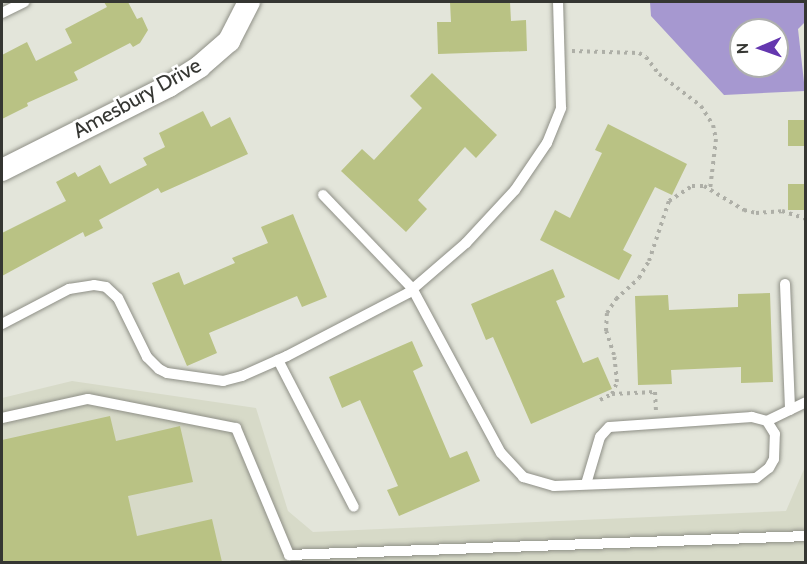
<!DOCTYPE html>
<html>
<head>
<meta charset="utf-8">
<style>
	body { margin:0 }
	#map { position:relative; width:807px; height:564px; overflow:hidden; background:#e3e5da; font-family:Cabin,sans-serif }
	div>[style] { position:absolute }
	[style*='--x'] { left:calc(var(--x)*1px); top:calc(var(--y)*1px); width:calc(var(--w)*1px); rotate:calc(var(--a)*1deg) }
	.built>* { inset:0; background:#d7dac8 }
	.forest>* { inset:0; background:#a698d0 }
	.building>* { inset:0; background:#b9c284; transform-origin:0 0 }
	.path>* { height:4px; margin-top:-2px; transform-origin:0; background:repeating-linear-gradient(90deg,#aeafa7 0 3px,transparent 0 7.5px) }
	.roads { filter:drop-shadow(0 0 2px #8e8f86) drop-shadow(0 0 2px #8e8f86) }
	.lane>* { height:10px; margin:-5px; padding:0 5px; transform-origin:5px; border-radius:5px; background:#fff }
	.street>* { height:22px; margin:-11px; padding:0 11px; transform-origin:11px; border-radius:11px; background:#fff }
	span { translate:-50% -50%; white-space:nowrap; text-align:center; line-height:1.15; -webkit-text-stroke:5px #fff; paint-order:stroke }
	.street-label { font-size:21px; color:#353632 }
	.frame { position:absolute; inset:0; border:3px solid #353632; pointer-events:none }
	.north { position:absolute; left:729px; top:18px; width:60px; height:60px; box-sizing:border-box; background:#fff; border:2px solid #aeafad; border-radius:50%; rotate:268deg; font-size:16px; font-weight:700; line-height:24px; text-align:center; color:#353632 }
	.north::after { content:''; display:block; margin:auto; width:21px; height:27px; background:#6437af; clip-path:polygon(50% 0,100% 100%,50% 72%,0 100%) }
</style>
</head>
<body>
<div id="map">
	<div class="built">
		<div style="clip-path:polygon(72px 381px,256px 408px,288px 511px,313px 532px,786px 511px,805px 467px,805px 562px,2px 562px,2px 398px)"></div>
	</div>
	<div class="forest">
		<div style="clip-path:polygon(evenodd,650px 2px,805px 2px,805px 22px,798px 29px,805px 91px,724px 95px,651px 16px,650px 2px,741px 30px,777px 30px,777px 66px,741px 66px,741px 30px)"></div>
	</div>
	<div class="building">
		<div style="clip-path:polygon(104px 2px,128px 2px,137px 19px,142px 17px,148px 30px,140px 43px,133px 47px,130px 43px,74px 72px,78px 80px,27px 103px,28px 106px,2px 119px,2px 55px,27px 42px,36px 61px,72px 43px,65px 29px,107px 7px)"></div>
		<div style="clip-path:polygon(450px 2px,510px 2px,511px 21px,526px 20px,527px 51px,438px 54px,437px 22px,451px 22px)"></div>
		<div style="clip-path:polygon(432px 73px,497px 135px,476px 158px,465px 147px,418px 200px,427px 209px,406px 232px,341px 171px,362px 149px,374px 160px,422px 108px,410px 96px)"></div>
		<div style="clip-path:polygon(203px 111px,211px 127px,230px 117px,248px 154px,161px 193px,158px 188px,99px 220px,103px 228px,85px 237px,83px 232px,2px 276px,2px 233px,66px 201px,56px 182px,75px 172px,78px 177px,100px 165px,110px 184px,147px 165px,143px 158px,165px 147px,159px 133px)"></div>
		<div style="left:788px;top:120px;width:18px;height:26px"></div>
		<div style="clip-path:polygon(608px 124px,687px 164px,672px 195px,655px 187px,623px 250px,632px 255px,619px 280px,540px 240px,555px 210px,570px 218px,602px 153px,595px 150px)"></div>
		<div style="left:788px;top:184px;width:18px;height:26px"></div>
		<div style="clip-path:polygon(293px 214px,327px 297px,302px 307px,297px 296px,209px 333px,217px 353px,187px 366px,152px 283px,179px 272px,184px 285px,235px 263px,232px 258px,268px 243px,261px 227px)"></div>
		<div style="clip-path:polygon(553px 269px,565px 297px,556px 301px,583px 363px,598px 357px,612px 389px,531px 424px,493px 337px,486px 340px,471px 304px)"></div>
		<div style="clip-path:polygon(770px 293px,773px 382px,741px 383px,741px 367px,671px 370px,672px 384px,638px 385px,635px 296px,668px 295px,669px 310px,738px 307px,738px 294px)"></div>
		<div style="clip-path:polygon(412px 341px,423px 366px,413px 371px,450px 458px,467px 451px,480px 481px,399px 516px,387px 490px,398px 486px,360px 400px,342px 408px,329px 377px)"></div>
		<div style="clip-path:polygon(110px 416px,116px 441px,180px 426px,193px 482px,128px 496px,137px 536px,212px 519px,222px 562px,2px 562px,2px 440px)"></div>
	</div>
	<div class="path">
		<div style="--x:572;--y:51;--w:67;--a:1.7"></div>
		<div style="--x:639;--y:53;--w:8;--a:30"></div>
		<div style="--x:646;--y:57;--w:21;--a:53"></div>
		<div style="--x:659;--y:74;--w:53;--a:37.3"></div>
		<div style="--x:701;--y:106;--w:22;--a:58"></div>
		<div style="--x:713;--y:125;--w:14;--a:78"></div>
		<div style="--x:716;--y:139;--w:50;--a:96.8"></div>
		<div style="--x:612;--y:394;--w:43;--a:-2.7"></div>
		<div style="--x:655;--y:392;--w:19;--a:87"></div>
		<div style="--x:600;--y:400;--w:13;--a:-27"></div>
		<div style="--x:612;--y:394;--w:13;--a:-67"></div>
		<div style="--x:617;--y:382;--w:27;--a:-96"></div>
		<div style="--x:614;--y:355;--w:25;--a:-108"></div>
		<div style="--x:606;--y:331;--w:18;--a:-87"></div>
		<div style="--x:607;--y:313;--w:17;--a:-57"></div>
		<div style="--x:616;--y:299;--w:31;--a:-42"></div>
		<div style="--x:639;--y:278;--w:20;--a:-60"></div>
		<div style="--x:649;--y:261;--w:63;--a:-71.6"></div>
		<div style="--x:669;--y:201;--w:27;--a:-33"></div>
		<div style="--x:692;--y:186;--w:12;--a:0"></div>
		<div style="--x:704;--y:186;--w:47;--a:31"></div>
		<div style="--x:744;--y:210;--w:12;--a:14"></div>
		<div style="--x:756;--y:213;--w:26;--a:-4"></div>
		<div style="--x:782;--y:211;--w:25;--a:18"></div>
	</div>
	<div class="roads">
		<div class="lane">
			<div style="--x:2;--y:13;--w:25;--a:-26"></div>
			<div style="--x:323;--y:195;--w:129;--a:46.3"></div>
			<div style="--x:412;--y:288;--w:187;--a:61.7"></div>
			<div style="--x:501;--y:453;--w:33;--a:47"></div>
			<div style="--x:523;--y:477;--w:32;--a:16"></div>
			<div style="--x:554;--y:486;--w:202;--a:-2.3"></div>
			<div style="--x:756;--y:478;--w:16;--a:-38"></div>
			<div style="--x:769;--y:468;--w:10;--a:-61"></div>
			<div style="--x:774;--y:459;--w:25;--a:-88"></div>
			<div style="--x:775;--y:434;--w:15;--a:-122"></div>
			<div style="--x:767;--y:421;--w:16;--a:-165"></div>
			<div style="--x:752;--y:417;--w:143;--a:176"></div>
			<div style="--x:609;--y:427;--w:13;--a:132"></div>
			<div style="--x:600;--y:437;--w:49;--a:106.6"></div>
			<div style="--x:785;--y:284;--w:126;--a:87.7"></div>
			<div style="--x:2;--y:324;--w:76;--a:-27.6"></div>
			<div style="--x:69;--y:289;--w:25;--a:-9"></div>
			<div style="--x:94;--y:285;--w:12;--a:9"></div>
			<div style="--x:106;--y:287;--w:16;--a:43"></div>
			<div style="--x:118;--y:298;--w:66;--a:63.8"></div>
			<div style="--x:147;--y:357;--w:17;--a:45"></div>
			<div style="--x:159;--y:369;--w:9;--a:27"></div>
			<div style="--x:167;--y:373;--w:57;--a:8.1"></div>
			<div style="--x:223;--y:381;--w:20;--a:-15"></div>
			<div style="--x:242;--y:376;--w:49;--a:-24"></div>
			<div style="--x:287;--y:356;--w:136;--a:-27.5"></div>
			<div style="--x:408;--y:293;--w:77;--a:-40.8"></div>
			<div style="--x:466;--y:243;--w:72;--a:-47.2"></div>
			<div style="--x:515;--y:190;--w:57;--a:-55.8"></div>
			<div style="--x:547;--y:143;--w:38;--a:-68"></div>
			<div style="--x:561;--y:108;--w:106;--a:-91.6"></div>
			<div style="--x:278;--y:360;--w:165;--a:62.7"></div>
			<div style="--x:2;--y:418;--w:88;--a:-12.5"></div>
			<div style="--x:88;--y:399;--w:151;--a:11.1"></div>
			<div style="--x:236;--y:428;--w:138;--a:67.3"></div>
			<div style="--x:289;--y:555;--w:517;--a:-2.1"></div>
			<div style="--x:767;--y:421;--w:43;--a:-26"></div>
		</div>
		<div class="street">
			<div style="--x:2;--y:170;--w:187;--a:-26.7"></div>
			<div style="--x:169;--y:86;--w:36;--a:-32"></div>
			<div style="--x:199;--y:67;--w:40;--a:-41"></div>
			<div style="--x:229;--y:41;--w:44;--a:-62.9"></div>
		</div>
	</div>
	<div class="street-label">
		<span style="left:137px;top:98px;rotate:-29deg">Amesbury Drive</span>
	</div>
	<div class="frame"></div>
	<div class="north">N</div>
</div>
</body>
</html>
